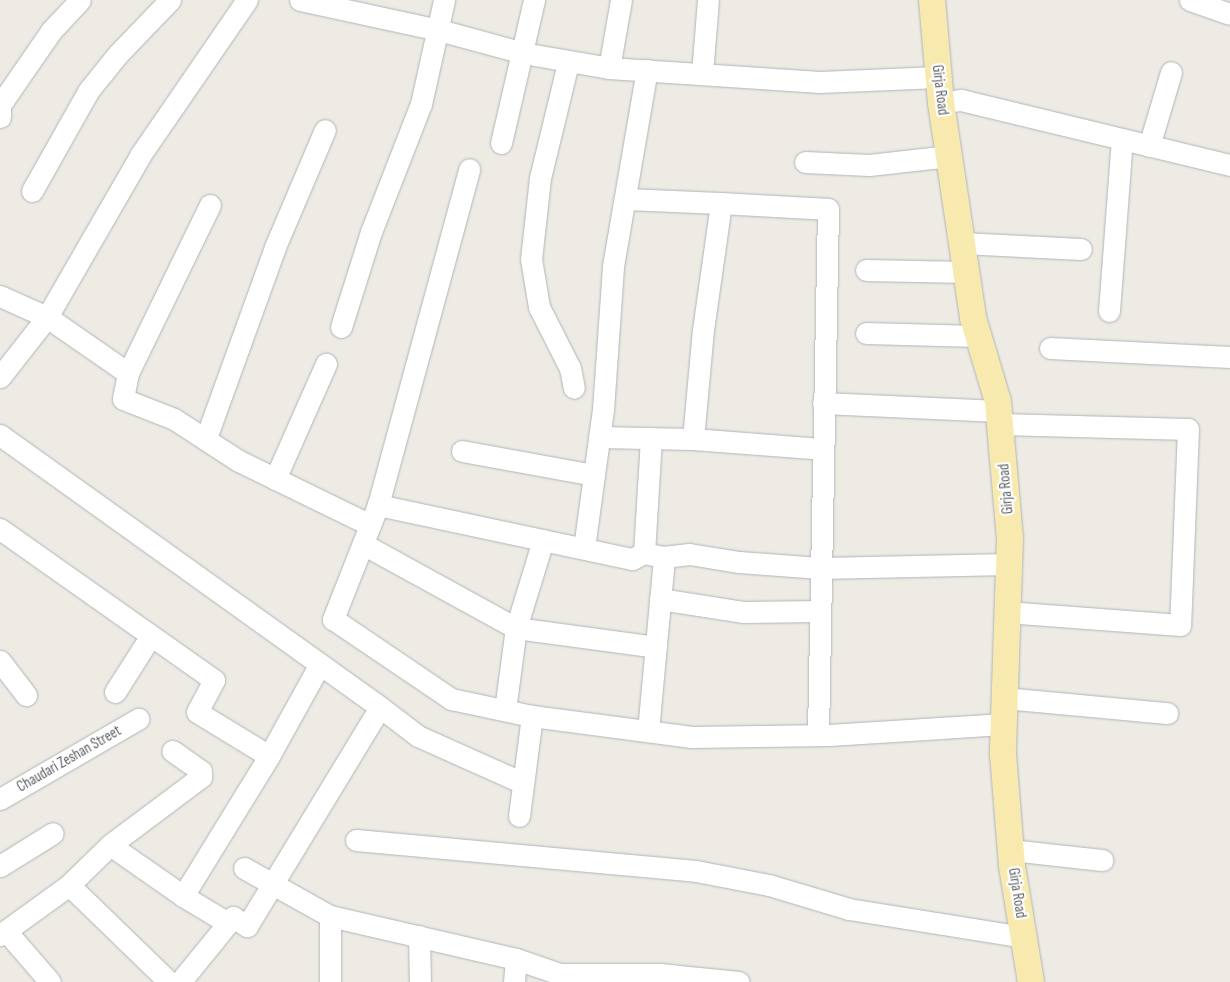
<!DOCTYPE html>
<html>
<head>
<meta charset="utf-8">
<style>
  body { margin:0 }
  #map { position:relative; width:1230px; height:982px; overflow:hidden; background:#edebe4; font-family:"Sofia Sans Condensed",sans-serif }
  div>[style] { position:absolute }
  .roads { filter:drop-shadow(0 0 1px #b1b4b8) drop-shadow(0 0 1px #b1b4b8) }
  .minor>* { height:21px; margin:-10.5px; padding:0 10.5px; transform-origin:10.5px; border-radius:10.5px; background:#fff }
  .major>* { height:26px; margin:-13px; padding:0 13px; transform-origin:13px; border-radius:13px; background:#f8eaae }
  span { translate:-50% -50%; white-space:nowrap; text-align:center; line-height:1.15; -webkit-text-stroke:4.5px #fff; paint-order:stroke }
  .street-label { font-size:15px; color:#5c5f63 }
</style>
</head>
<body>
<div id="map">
  <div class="roads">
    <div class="minor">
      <div style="left:300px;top:0;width:142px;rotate:12.2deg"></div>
      <div style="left:439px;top:30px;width:87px;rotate:15.3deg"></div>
      <div style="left:523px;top:53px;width:87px;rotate:9.9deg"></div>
      <div style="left:609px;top:68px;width:211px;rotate:3.8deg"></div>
      <div style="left:820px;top:82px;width:118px;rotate:-2.4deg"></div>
      <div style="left:1190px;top:0;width:42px;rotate:19.3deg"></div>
      <div style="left:568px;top:63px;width:118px;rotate:103.7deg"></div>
      <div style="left:540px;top:178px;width:81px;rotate:96.3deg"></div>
      <div style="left:531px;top:259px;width:49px;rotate:80.5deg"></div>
      <div style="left:539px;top:307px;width:68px;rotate:63.1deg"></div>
      <div style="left:570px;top:368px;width:20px;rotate:79deg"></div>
      <div style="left:609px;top:68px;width:69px;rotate:-80deg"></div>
      <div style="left:702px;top:74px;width:74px;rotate:-85.4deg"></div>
      <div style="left:941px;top:103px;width:20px;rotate:-9deg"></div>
      <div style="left:961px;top:100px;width:277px;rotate:13.6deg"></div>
      <div style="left:0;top:117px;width:12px;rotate:-90deg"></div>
      <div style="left:0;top:105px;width:90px;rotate:-55.4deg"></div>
      <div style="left:51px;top:31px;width:42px;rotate:-46.9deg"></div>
      <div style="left:501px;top:143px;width:147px;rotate:-77deg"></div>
      <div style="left:1149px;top:146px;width:77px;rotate:-73.4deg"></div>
      <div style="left:805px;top:162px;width:64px;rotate:2.7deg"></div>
      <div style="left:869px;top:165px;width:81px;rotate:-6.4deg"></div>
      <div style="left:32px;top:191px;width:116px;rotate:-60.6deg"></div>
      <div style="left:89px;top:90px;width:46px;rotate:-51.1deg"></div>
      <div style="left:118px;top:54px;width:75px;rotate:-46.1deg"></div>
      <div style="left:625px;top:199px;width:96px;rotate:2.4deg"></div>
      <div style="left:962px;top:243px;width:119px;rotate:2.9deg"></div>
      <div style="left:866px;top:270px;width:100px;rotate:1.1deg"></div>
      <div style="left:0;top:296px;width:51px;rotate:24.1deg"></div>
      <div style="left:47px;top:317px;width:98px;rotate:34.7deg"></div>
      <div style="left:128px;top:373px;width:26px;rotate:101deg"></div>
      <div style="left:123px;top:399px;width:55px;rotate:21.4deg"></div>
      <div style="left:174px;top:419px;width:77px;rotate:32.9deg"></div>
      <div style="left:239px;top:461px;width:146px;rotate:26deg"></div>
      <div style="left:1109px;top:311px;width:172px;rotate:-85.7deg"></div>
      <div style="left:341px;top:327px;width:100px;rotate:-72.5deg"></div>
      <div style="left:371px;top:232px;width:137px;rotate:-68.7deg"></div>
      <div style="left:421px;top:104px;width:107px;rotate:-77.5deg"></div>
      <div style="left:866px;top:333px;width:112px;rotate:1.5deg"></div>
      <div style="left:1050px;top:348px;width:180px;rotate:2.9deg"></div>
      <div style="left:128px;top:373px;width:187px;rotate:-64deg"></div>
      <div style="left:0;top:377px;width:76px;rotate:-51.9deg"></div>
      <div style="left:47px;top:317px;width:188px;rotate:-60deg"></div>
      <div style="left:141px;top:154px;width:187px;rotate:-55.5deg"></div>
      <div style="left:823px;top:403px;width:176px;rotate:2.6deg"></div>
      <div style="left:1000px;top:424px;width:188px;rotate:1.5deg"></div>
      <div style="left:1188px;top:429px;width:196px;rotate:92.3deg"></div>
      <div style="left:1180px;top:625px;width:174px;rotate:-175.7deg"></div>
      <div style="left:0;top:435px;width:467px;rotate:35.6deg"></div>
      <div style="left:599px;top:437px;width:94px;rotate:1.2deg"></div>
      <div style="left:693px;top:439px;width:129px;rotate:4.4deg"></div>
      <div style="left:206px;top:438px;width:203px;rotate:-70.1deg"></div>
      <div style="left:275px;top:247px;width:127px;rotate:-66.9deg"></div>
      <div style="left:693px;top:439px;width:109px;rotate:-84.8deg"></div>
      <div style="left:703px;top:330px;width:128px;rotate:-81.9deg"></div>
      <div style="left:721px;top:203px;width:107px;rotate:3.2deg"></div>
      <div style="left:828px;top:209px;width:526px;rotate:91.09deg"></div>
      <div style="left:462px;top:451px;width:134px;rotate:10.3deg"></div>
      <div style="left:275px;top:479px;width:126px;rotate:-66.1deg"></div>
      <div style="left:378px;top:505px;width:348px;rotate:-74.8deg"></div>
      <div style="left:0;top:529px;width:262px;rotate:35.2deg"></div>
      <div style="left:214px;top:680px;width:36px;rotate:118deg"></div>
      <div style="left:197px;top:712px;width:84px;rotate:31.4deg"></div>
      <div style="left:363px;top:544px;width:175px;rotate:28.8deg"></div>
      <div style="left:516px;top:628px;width:141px;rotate:7.7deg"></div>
      <div style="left:584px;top:548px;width:139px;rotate:-82.2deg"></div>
      <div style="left:603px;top:410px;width:144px;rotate:-86deg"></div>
      <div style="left:613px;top:266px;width:199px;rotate:-80.2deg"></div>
      <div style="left:644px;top:553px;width:115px;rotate:-86.5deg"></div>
      <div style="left:664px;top:557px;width:25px;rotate:-7deg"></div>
      <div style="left:689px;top:554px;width:51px;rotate:9.1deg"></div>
      <div style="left:739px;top:562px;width:81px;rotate:4.2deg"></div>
      <div style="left:820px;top:568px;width:189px;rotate:-1.2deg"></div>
      <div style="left:660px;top:599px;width:85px;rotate:8.8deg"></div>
      <div style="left:744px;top:612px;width:76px;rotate:-0.8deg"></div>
      <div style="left:0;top:661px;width:43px;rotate:52.6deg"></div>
      <div style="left:115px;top:692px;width:65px;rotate:-57.5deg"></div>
      <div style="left:1004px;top:698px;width:164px;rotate:5.3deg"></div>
      <div style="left:505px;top:710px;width:83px;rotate:-82.4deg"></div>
      <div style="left:516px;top:628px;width:92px;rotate:-72.9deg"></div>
      <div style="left:648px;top:731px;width:175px;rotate:-84.7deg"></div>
      <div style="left:664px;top:557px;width:20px;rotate:-169deg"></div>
      <div style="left:644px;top:553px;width:13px;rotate:153deg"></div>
      <div style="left:632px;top:559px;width:260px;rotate:-168deg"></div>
      <div style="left:378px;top:505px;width:123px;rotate:111.5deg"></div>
      <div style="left:333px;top:619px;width:143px;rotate:34.1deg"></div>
      <div style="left:451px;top:699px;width:83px;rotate:11.9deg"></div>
      <div style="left:532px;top:716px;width:161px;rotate:7.5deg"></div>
      <div style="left:692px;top:737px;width:137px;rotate:-0.8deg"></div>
      <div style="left:829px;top:735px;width:174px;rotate:-3.6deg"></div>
      <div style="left:0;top:799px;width:160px;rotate:-30.1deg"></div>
      <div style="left:519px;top:816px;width:101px;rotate:-82.6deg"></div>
      <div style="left:356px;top:840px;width:341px;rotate:5.2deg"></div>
      <div style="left:696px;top:871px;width:74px;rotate:10.9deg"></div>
      <div style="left:769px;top:885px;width:84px;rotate:16.7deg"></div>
      <div style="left:849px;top:909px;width:177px;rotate:9.1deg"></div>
      <div style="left:110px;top:845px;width:89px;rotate:34.9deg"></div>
      <div style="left:183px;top:896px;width:52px;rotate:31deg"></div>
      <div style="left:1011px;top:850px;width:92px;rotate:6.3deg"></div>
      <div style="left:0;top:866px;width:62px;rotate:-31.9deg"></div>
      <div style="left:244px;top:868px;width:98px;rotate:29.2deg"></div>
      <div style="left:330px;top:916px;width:66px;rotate:90deg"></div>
      <div style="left:69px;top:885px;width:139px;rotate:44.1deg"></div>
      <div style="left:183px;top:896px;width:164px;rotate:-58.4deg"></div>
      <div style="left:269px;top:756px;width:105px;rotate:-61deg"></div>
      <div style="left:330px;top:916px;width:191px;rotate:13deg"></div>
      <div style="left:516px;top:959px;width:46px;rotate:18.8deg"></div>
      <div style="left:560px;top:974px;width:100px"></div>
      <div style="left:660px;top:974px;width:79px;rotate:5.8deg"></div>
      <div style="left:6px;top:931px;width:67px;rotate:49.2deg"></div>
      <div style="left:0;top:935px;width:85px;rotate:-35.9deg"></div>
      <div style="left:69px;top:885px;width:57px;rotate:-44.3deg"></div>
      <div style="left:110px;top:845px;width:114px;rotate:-36.8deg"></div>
      <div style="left:201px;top:777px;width:6px;rotate:-90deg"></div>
      <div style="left:201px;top:771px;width:35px;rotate:-145deg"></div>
      <div style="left:419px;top:936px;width:46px;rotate:88.8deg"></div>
      <div style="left:180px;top:982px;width:84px;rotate:-50.8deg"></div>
      <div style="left:233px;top:917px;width:17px;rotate:33deg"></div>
      <div style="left:247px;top:926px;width:256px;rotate:-58.7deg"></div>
      <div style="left:380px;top:707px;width:48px;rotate:37.3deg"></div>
      <div style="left:418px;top:736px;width:115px;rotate:24.1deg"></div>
      <div style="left:514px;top:982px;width:23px;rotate:-85deg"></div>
    </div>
    <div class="major">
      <div style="left:932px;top:0;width:103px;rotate:85deg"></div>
      <div style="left:941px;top:103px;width:217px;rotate:81.5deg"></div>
      <div style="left:973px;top:318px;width:88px;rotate:73.4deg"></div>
      <div style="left:998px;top:402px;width:137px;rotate:85deg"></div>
      <div style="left:1010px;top:538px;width:216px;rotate:91.9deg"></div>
      <div style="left:1003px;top:754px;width:112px;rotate:85.4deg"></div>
      <div style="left:1012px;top:866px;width:118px;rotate:80.7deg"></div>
    </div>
  </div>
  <div class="street-label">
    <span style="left:940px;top:90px;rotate:83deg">Girja Road</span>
    <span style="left:1006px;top:489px;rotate:-95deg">Girja Road</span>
    <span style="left:69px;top:759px;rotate:-30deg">Chaudari Zeshan Street</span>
    <span style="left:1017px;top:893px;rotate:81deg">Girja Road</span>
  </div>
</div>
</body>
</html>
